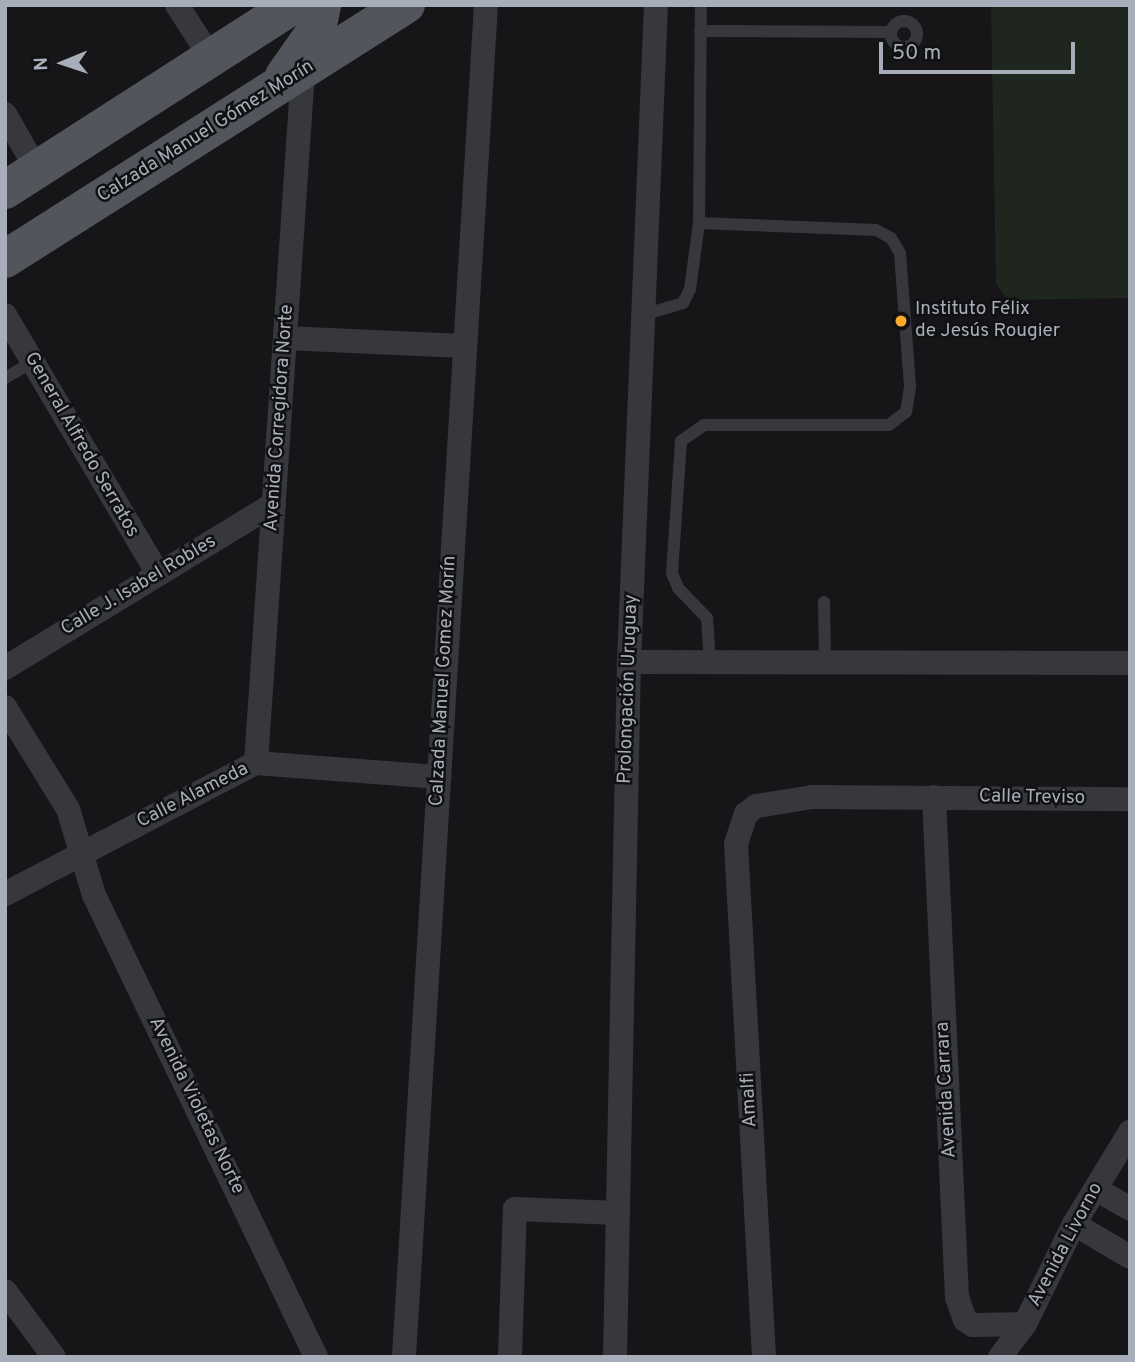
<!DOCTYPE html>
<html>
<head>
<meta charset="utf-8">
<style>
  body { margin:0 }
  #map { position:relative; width:1135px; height:1362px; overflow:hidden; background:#161618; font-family:Overpass,sans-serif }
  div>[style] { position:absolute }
  .green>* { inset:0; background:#1e261e }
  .service>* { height:12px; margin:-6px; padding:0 6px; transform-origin:6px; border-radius:6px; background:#37383d }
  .service>.ring { margin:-6px; padding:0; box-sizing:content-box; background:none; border:12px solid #37383d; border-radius:50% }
  .minor>* { height:24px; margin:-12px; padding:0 12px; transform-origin:12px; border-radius:12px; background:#37383d }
  .primary>* { height:38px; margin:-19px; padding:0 19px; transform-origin:19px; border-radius:19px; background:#52555c }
  .dots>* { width:19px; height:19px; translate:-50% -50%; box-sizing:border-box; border:4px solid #111113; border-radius:50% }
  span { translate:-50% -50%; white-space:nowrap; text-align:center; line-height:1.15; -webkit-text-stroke:5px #111113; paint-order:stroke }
  .street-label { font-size:19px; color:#a7aeb9 }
  .poi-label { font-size:19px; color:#a7aeb9 }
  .left { translate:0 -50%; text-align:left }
  .frame { position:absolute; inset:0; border:7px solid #a7aeb9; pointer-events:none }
  .north { position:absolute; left:28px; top:28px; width:70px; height:70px; -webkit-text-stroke:5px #111113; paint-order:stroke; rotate:268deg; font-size:19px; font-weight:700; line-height:28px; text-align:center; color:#a7aeb9 }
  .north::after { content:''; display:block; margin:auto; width:24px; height:32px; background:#a7aeb9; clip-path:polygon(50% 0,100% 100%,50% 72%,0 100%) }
  .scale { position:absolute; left:879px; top:42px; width:196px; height:32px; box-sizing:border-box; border:4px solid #a7aeb9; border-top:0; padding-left:9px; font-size:21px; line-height:24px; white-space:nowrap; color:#a7aeb9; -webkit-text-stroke:5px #111113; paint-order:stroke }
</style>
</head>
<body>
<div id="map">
  <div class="green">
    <div style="clip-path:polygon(991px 5px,1130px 5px,1130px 298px,1008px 300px,996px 284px)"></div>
  </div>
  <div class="service">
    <div class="ring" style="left:891px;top:21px;width:14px;height:14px"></div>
    <div style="left:700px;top:31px;width:191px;rotate:0.3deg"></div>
    <div style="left:699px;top:223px;width:177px;rotate:2.3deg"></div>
    <div style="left:876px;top:230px;width:17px;rotate:28deg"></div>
    <div style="left:891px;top:238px;width:17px;rotate:59deg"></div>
    <div style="left:900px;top:253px;width:134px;rotate:85.7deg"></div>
    <div style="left:910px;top:387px;width:25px;rotate:99deg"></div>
    <div style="left:906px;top:412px;width:21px;rotate:143deg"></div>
    <div style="left:889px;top:425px;width:185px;rotate:180deg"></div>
    <div style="left:704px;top:425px;width:28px;rotate:145deg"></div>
    <div style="left:681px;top:441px;width:132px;rotate:93.9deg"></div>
    <div style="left:672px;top:573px;width:16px;rotate:68deg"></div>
    <div style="left:678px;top:588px;width:42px;rotate:46deg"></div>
    <div style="left:707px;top:618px;width:44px;rotate:86.1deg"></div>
    <div style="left:643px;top:315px;width:42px;rotate:-16.7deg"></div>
    <div style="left:683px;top:303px;width:16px;rotate:-63deg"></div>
    <div style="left:690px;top:289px;width:67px;rotate:-82.2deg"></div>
    <div style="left:699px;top:223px;width:218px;rotate:-89.5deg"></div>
    <div style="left:5px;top:378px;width:32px;rotate:-30deg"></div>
    <div style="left:824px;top:602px;width:60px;rotate:89deg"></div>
  </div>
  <div class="minor">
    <div style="left:177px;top:5px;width:63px;rotate:57.3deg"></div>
    <div style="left:5px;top:114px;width:64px;rotate:60.3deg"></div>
    <div style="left:5px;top:315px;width:301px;rotate:59.4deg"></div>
    <div style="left:285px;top:338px;width:178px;rotate:2.6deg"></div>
    <div style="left:629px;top:662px;width:501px;rotate:0.11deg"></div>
    <div style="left:5px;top:668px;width:315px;rotate:-31.4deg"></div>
    <div style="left:5px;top:707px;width:120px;rotate:58.3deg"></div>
    <div style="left:68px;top:809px;width:90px;rotate:73.2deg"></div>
    <div style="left:94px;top:895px;width:513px;rotate:64.33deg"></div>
    <div style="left:256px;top:763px;width:693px;rotate:-86.11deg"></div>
    <div style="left:934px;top:797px;width:501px;rotate:87.37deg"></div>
    <div style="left:957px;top:1297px;width:24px;rotate:71deg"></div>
    <div style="left:965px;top:1320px;width:9px;rotate:32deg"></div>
    <div style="left:973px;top:1325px;width:52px;rotate:-1.1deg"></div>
    <div style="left:5px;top:894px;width:283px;rotate:-27.6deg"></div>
    <div style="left:256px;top:763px;width:184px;rotate:4.4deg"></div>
    <div style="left:1096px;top:1189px;width:39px;rotate:30deg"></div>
    <div style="left:1074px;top:1224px;width:65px;rotate:30.5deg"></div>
    <div style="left:5px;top:1291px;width:82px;rotate:53.4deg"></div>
    <div style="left:404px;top:1357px;width:1354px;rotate:-86.53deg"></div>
    <div style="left:510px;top:1357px;width:148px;rotate:-88.1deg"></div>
    <div style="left:515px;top:1209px;width:103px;rotate:2.2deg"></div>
    <div style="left:615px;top:1357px;width:695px;rotate:-88.85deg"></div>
    <div style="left:629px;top:662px;width:658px;rotate:-87.65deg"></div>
    <div style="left:764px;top:1357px;width:514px;rotate:-93.12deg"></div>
    <div style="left:736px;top:844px;width:32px;rotate:-72deg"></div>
    <div style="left:746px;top:814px;width:13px;rotate:-39deg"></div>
    <div style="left:756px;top:806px;width:57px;rotate:-9.1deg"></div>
    <div style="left:812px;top:797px;width:318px;rotate:0.4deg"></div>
    <div style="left:1000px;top:1357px;width:41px;rotate:-52.9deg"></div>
    <div style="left:1025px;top:1324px;width:111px;rotate:-63.9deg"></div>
    <div style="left:1074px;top:1224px;width:108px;rotate:-58.7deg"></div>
  </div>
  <div class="primary">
    <div style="left:284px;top:76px;width:57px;rotate:-54.9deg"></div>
    <div style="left:317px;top:29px;width:25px;rotate:-78deg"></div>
    <div style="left:5px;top:190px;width:342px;rotate:-32.7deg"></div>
    <div style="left:5px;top:259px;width:475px;rotate:-32.4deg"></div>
  </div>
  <div class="dots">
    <div style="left:901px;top:321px;background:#fda929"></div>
  </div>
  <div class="street-label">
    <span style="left:206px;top:132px;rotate:-32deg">Calzada Manuel Gómez Morín</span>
    <span style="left:280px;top:418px;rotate:-86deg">Avenida Corregidora Norte</span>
    <span style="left:81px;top:445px;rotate:60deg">General Alfredo Serratos</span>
    <span style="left:139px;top:586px;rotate:-31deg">Calle J. Isabel Robles</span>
    <span style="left:444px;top:681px;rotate:-87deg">Calzada Manuel Gomez Morín</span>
    <span style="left:629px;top:689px;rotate:-88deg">Prolongación Uruguay</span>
    <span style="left:193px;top:796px;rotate:-27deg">Calle Alameda</span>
    <span style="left:1032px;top:798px;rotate:1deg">Calle Treviso</span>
    <span style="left:947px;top:1090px;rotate:-93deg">Avenida Carrara</span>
    <span style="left:750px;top:1100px;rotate:-93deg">Amalfi</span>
    <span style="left:196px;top:1106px;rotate:64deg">Avenida Violetas Norte</span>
    <span style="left:1066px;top:1245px;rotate:-62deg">Avenida Livorno</span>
  </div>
  <div class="poi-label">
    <span class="left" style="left:915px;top:321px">Instituto Félix<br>de Jesús Rougier</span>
  </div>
  <div class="frame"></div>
  <div class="north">N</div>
  <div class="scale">50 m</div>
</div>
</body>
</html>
